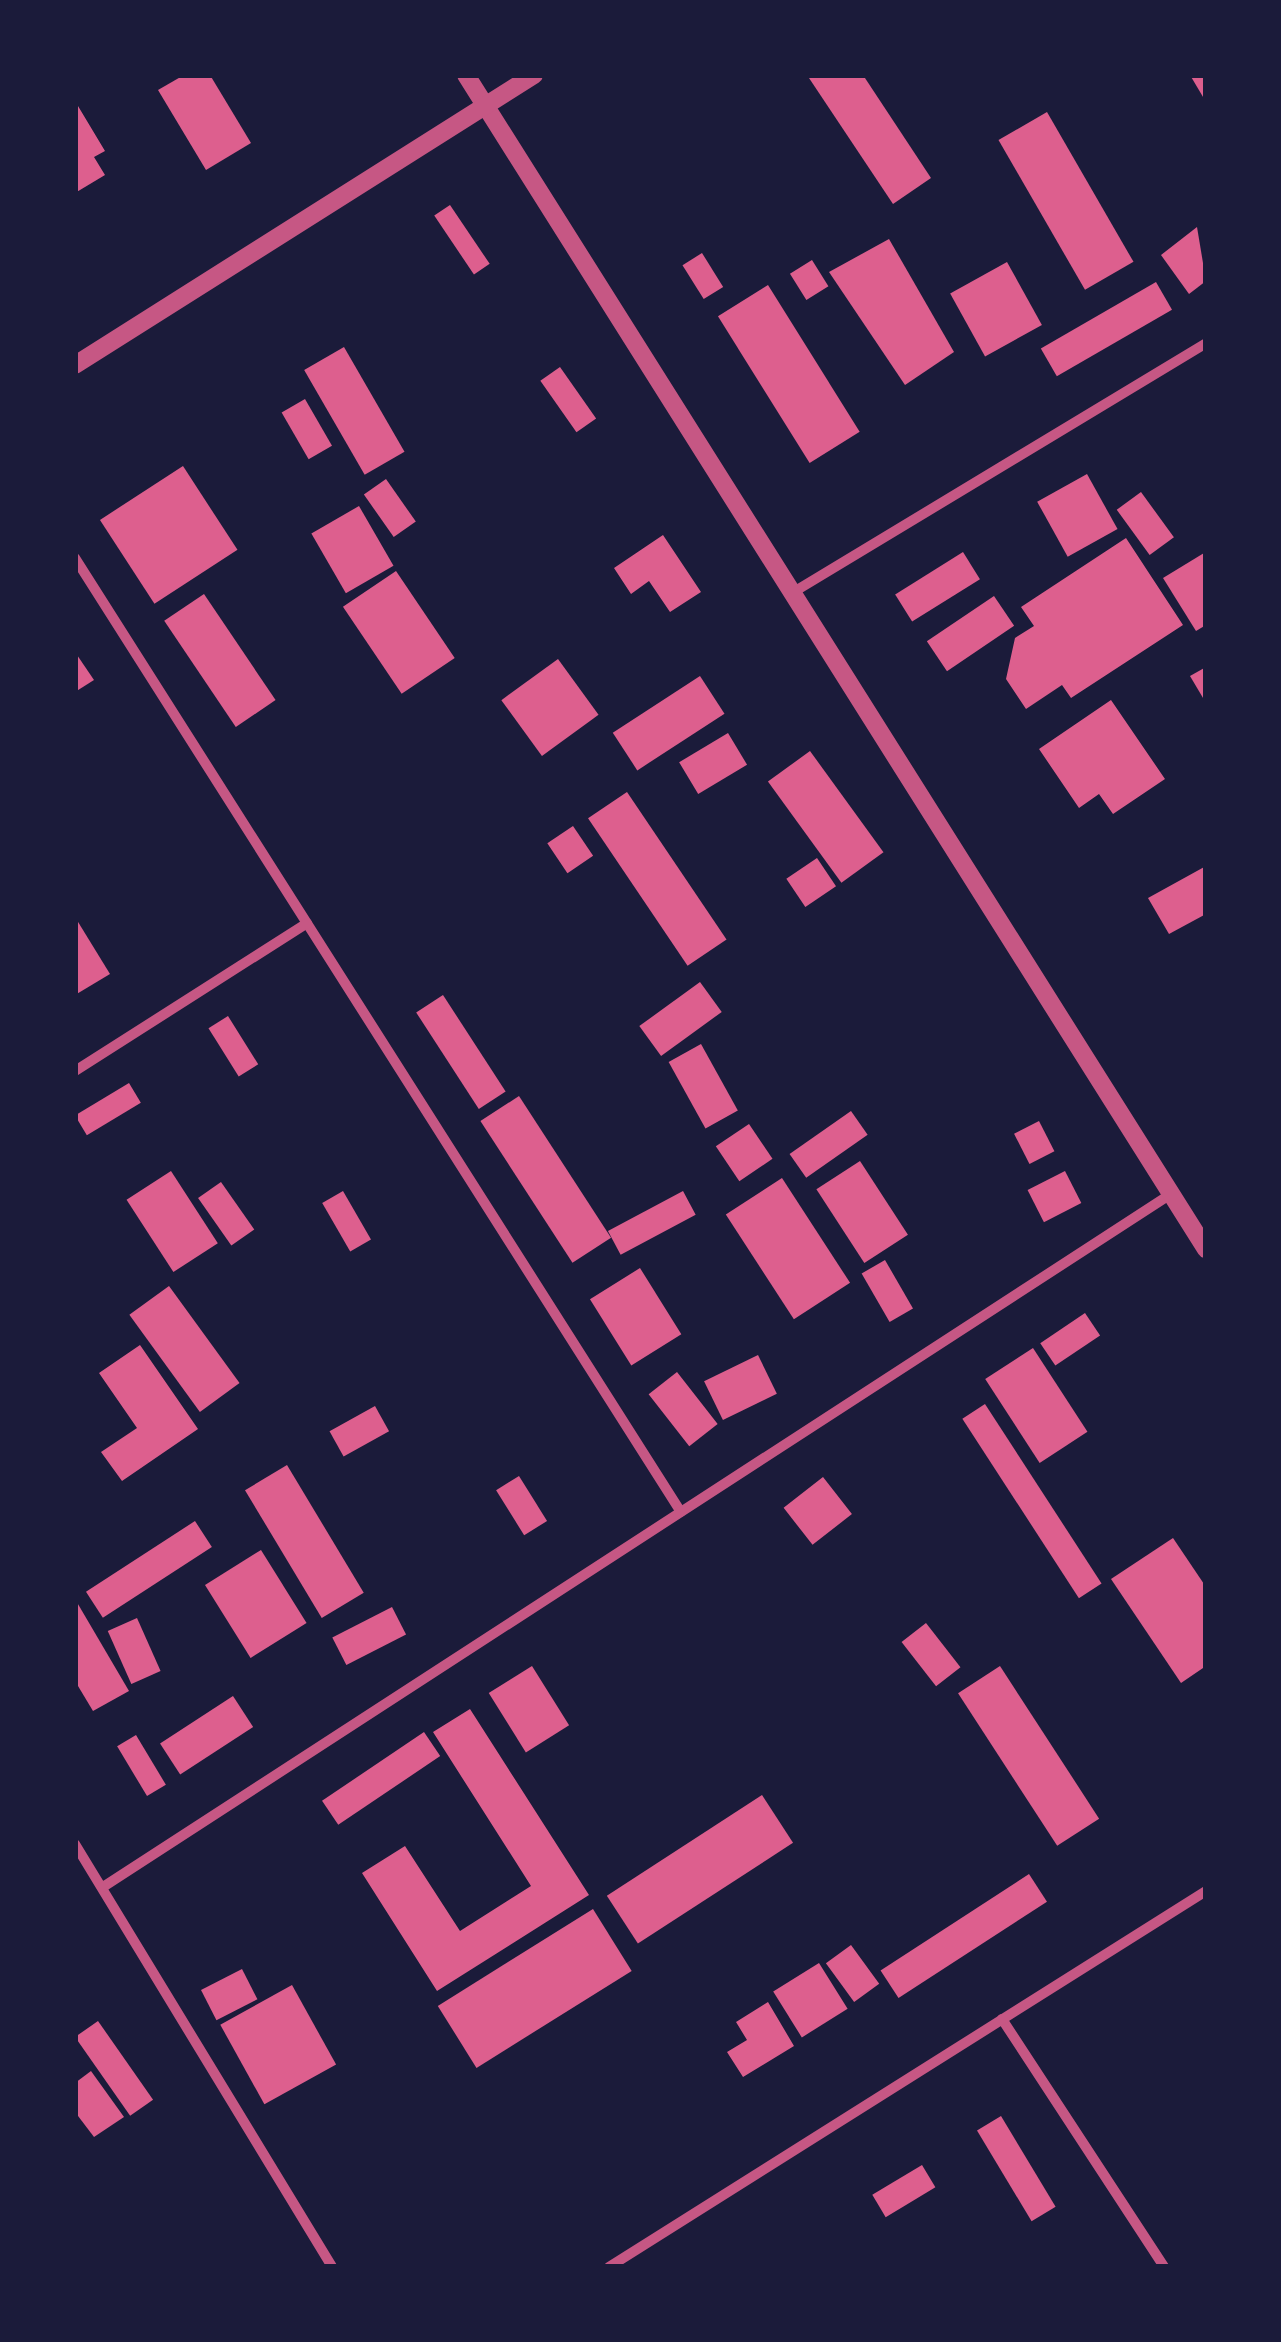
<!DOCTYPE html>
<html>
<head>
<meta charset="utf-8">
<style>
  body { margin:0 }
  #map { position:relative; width:1281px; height:2342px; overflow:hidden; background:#1b1b3a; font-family:"Space Grotesk",sans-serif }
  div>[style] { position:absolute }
  .building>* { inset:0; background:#dd5f8e; transform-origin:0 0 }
  .minor>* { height:10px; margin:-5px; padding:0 5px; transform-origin:5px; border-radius:5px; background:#c65784 }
  .tertiary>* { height:18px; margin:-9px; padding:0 9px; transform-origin:9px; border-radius:9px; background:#c65784 }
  span { translate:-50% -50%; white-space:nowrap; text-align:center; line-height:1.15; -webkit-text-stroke:10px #1b1b3a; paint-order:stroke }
  .frame { position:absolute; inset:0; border:78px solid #1b1b3a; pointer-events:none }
</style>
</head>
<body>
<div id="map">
  <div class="building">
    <div style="clip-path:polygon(184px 75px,210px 75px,251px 143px,206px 170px,158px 90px)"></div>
    <div style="clip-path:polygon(807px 75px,863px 75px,931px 178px,893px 204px)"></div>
    <div style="clip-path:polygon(1190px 75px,1206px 75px,1206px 102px)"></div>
    <div style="clip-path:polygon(75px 101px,105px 151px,94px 157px,105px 175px,75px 193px)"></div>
    <div style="left:1047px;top:112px;width:173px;height:56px;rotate:60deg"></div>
    <div style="left:450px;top:205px;width:71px;height:19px;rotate:56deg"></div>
    <div style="clip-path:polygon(1197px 227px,1206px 281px,1189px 294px,1161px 255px)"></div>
    <div style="clip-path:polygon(889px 239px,954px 352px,905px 385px,829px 272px)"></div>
    <div style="left:702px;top:253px;width:40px;height:23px;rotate:58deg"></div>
    <div style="left:812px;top:260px;width:31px;height:26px;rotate:58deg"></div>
    <div style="left:1007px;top:262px;width:72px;height:65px;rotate:61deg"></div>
    <div style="left:1156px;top:282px;width:32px;height:133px;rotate:60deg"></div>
    <div style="left:768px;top:285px;width:173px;height:59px;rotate:58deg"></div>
    <div style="left:344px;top:347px;width:121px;height:46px;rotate:60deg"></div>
    <div style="left:560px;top:367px;width:63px;height:24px;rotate:55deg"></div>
    <div style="left:305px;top:399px;width:54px;height:27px;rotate:60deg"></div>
    <div style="left:183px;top:466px;width:100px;height:99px;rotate:57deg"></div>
    <div style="left:1087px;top:474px;width:63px;height:57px;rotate:61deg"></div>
    <div style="left:386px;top:479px;width:52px;height:27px;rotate:55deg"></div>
    <div style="left:1141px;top:492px;width:56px;height:30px;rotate:54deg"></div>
    <div style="left:359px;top:506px;width:69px;height:55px;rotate:60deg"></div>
    <div style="clip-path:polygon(663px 535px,701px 592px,670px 612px,649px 581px,631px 594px,614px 568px)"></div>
    <div style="clip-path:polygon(1126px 538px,1183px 625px,1071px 698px,1062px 685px,1026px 709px,1006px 679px,1015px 638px,1034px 626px,1021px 607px)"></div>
    <div style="left:963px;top:552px;width:32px;height:80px;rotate:58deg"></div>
    <div style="clip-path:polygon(1204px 553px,1206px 625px,1196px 631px,1163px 578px)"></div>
    <div style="left:396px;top:571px;width:105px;height:64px;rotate:56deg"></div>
    <div style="left:204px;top:594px;width:128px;height:48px;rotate:56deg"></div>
    <div style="left:994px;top:596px;width:36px;height:81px;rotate:56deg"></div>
    <div style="clip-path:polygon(75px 652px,94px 680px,75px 692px)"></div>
    <div style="left:558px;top:659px;width:69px;height:70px;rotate:54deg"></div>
    <div style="clip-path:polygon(1206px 667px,1206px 703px,1190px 676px)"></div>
    <div style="left:700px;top:676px;width:45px;height:104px;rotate:57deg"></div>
    <div style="clip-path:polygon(1111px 700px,1165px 779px,1113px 814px,1099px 794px,1079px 808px,1039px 749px)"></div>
    <div style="left:728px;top:733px;width:37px;height:57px;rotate:59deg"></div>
    <div style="left:810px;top:751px;width:125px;height:52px;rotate:54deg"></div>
    <div style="left:627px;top:792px;width:178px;height:47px;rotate:56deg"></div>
    <div style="left:573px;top:826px;width:36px;height:31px;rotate:56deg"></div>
    <div style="left:817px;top:858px;width:34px;height:37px;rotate:56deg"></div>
    <div style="clip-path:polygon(1206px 866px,1206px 914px,1169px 934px,1148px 898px)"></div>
    <div style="clip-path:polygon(75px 917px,110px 974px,75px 995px)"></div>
    <div style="left:700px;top:982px;width:37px;height:75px;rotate:54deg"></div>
    <div style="left:443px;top:995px;width:115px;height:32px;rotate:57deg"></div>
    <div style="left:228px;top:1016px;width:57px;height:23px;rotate:58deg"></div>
    <div style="left:701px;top:1044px;width:76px;height:37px;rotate:61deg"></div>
    <div style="left:129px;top:1083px;width:23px;height:63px;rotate:59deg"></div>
    <div style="left:519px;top:1096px;width:169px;height:46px;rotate:57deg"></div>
    <div style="left:851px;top:1111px;width:29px;height:75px;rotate:55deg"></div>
    <div style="left:1039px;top:1121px;width:34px;height:28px;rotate:63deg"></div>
    <div style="left:749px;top:1124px;width:42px;height:40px;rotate:56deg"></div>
    <div style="left:860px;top:1161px;width:88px;height:52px;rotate:57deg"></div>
    <div style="left:171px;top:1171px;width:86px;height:53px;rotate:57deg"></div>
    <div style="left:1065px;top:1171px;width:36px;height:42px;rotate:63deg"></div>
    <div style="left:782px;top:1178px;width:125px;height:67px;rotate:57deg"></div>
    <div style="left:221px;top:1182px;width:58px;height:28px;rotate:55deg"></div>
    <div style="left:343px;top:1191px;width:56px;height:24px;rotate:60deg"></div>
    <div style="left:683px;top:1191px;width:27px;height:85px;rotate:62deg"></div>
    <div style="left:885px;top:1260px;width:56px;height:27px;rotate:60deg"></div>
    <div style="left:640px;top:1268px;width:78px;height:59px;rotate:58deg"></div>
    <div style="left:169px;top:1286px;width:120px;height:49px;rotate:54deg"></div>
    <div style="left:1085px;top:1313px;width:27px;height:54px;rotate:56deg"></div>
    <div style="clip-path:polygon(140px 1345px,198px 1429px,122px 1481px,101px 1452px,137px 1428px,99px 1373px)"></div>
    <div style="left:1033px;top:1348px;width:100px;height:57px;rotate:57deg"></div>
    <div style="left:758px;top:1355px;width:43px;height:60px;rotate:64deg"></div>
    <div style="left:677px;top:1372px;width:66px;height:36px;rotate:52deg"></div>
    <div style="left:985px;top:1404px;width:214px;height:27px;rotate:57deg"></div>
    <div style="left:375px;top:1406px;width:29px;height:52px;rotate:61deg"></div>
    <div style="left:287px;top:1465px;width:149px;height:49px;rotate:59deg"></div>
    <div style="left:519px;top:1476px;width:53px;height:27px;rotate:58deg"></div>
    <div style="left:823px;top:1477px;width:47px;height:50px;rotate:52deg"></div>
    <div style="left:195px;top:1521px;width:31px;height:130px;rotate:57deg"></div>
    <div style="clip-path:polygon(1173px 1538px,1206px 1587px,1206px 1666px,1181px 1683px,1111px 1579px)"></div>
    <div style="left:261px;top:1550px;width:86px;height:66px;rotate:58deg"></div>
    <div style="clip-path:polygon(75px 1599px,129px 1691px,93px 1711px,75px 1681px)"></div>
    <div style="left:392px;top:1607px;width:31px;height:67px;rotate:63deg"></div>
    <div style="left:137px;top:1618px;width:58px;height:32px;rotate:66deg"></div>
    <div style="left:926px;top:1623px;width:56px;height:31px;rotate:52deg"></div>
    <div style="left:532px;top:1666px;width:70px;height:51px;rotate:58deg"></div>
    <div style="left:1000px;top:1666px;width:182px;height:50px;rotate:57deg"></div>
    <div style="left:233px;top:1696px;width:37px;height:87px;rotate:57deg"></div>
    <div style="clip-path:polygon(470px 1709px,589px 1895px,437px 1991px,362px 1873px,405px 1846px,460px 1931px,531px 1886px,433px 1732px)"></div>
    <div style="left:424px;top:1732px;width:29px;height:123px;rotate:56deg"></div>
    <div style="left:136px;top:1735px;width:58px;height:22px;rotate:59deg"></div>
    <div style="left:762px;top:1795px;width:57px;height:185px;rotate:57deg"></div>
    <div style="left:1029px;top:1874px;width:33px;height:177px;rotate:57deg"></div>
    <div style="left:593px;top:1909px;width:73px;height:183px;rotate:58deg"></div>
    <div style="left:851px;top:1945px;width:48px;height:31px;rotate:54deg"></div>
    <div style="left:819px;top:1963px;width:54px;height:54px;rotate:58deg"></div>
    <div style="left:242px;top:1969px;width:34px;height:46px;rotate:63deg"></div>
    <div style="left:292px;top:1985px;width:91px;height:82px;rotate:61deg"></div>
    <div style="clip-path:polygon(768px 2002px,794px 2046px,743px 2077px,727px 2052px,747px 2040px,736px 2022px)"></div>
    <div style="left:98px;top:2021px;width:96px;height:28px;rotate:55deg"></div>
    <div style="clip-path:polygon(91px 2071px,124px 2117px,94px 2137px,75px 2112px,75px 2083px)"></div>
    <div style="left:1001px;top:2116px;width:106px;height:28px;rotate:59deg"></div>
    <div style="left:922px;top:2165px;width:26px;height:58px;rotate:59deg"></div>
  </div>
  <div class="minor">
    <div style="left:75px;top:558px;width:1130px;rotate:57.58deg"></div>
    <div style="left:792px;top:593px;width:484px;rotate:-31.1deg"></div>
    <div style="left:75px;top:1071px;width:275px;rotate:-32.5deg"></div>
    <div style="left:75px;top:1844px;width:495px;rotate:58.7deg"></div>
    <div style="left:103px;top:1887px;width:1273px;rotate:-32.98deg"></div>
    <div style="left:1002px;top:2019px;width:296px;rotate:56.8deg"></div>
    <div style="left:609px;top:2267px;width:706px;rotate:-32.2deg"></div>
  </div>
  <div class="tertiary">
    <div style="left:466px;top:75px;width:1388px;rotate:57.78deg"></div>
    <div style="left:75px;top:365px;width:543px;rotate:-32.29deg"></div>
  </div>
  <div class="frame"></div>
</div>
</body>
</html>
